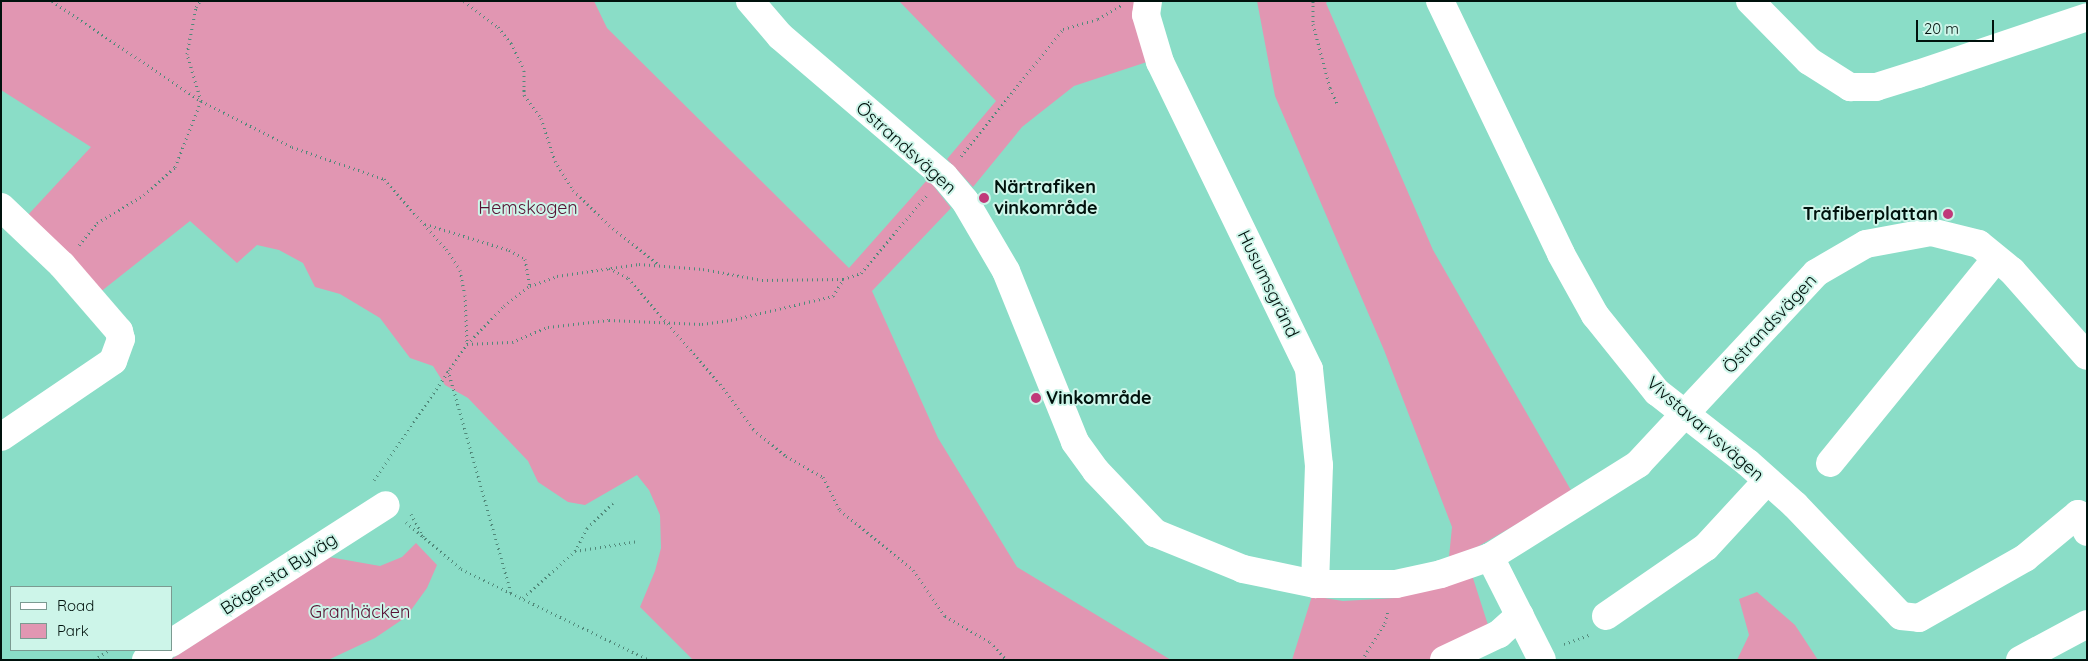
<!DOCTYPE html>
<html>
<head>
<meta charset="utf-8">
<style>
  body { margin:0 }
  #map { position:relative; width:2088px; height:661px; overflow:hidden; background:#8addc7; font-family:Quicksand,sans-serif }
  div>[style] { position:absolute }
  .green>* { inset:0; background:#e196b2 }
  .path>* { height:3px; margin-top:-1.5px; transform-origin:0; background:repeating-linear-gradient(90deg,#51897a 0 1px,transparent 0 5px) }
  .minor>* { height:28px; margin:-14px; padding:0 14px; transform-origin:14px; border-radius:14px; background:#fff }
  .dots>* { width:14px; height:14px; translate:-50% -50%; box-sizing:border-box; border:2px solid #cdf5e9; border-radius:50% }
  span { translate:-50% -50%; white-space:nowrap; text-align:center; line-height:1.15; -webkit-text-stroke:4px #cdf5e9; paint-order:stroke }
  .street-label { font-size:18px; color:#00120d }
  .poi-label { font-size:18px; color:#00120d; font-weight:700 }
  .left { translate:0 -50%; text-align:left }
  .right { translate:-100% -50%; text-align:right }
  .park-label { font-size:18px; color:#571133 }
  .frame { position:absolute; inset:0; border:2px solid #00120d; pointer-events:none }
  .legend { position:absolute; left:10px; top:586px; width:162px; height:65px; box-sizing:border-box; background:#cdf5e9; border:1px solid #7b9a91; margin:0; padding:6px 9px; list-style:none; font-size:15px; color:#00120d }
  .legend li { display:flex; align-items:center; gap:10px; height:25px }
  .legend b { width:25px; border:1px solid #7b9a91 }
  .scale { position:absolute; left:1916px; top:20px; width:78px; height:22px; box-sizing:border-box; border:2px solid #00120d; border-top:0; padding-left:6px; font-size:15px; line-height:18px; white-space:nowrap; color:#00120d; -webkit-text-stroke:4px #cdf5e9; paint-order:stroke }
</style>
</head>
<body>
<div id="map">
  <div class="green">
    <div style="clip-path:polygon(1px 1px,594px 1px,607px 28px,849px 268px,928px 179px,951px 208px,872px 291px,938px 438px,1017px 567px,1171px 660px,693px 660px,640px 607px,655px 571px,661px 548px,660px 515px,649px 490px,637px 475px,585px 505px,568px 502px,538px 482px,528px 461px,468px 398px,445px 385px,433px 366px,410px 358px,380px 318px,340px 294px,315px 287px,303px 263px,279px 250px,257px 245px,237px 263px,190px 221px,99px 293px,26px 217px,91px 147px,1px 90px)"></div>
    <div style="clip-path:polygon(899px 1px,1148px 1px,1153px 60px,1074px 86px,1022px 127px,973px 187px,947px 159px,996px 101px)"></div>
    <div style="clip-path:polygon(1257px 1px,1328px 1px,1326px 3px,1433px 250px,1572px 492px,1477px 547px,1449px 557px,1452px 527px,1384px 350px,1275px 96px)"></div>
    <div style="clip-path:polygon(416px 543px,437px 565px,427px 588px,406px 617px,375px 638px,328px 660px,170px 660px,329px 557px,380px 566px,402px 557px)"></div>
    <div style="clip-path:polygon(1472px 575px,1488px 625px,1435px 660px,1292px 660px,1312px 596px,1343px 601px,1396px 598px)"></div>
    <div style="clip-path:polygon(1757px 592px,1795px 625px,1818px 660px,1737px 660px,1749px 635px,1739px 599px)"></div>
  </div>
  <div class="path">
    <div style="left:52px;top:1px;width:179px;rotate:33.9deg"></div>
    <div style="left:201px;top:101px;width:102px;rotate:26.8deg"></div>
    <div style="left:292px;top:147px;width:97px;rotate:19.2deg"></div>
    <div style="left:384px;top:179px;width:94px;rotate:48.5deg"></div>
    <div style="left:446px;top:249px;width:25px;rotate:56deg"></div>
    <div style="left:460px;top:270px;width:25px;rotate:79deg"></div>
    <div style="left:465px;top:295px;width:48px;rotate:87.6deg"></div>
    <div style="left:464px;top:1px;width:43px;rotate:37.4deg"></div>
    <div style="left:498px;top:27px;width:21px;rotate:51deg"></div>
    <div style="left:511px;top:43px;width:30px;rotate:64deg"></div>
    <div style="left:524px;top:70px;width:25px;rotate:90deg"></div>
    <div style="left:524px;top:95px;width:29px;rotate:54deg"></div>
    <div style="left:541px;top:118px;width:45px;rotate:72deg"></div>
    <div style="left:555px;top:161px;width:34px;rotate:58deg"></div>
    <div style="left:573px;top:190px;width:50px;rotate:44.2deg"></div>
    <div style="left:609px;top:225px;width:63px;rotate:38.5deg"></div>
    <div style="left:1313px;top:1px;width:23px;rotate:90deg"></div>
    <div style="left:1313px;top:24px;width:66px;rotate:75.1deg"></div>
    <div style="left:1330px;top:88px;width:17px;rotate:65deg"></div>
    <div style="left:961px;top:156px;width:163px;rotate:-51.2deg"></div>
    <div style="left:1063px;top:29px;width:36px;rotate:-16deg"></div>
    <div style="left:1098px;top:19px;width:27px;rotate:-31deg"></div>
    <div style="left:425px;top:224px;width:88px;rotate:17.2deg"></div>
    <div style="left:509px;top:250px;width:18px;rotate:29deg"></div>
    <div style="left:525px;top:259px;width:27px;rotate:80deg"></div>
    <div style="left:79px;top:245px;width:28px;rotate:-51deg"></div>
    <div style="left:97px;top:223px;width:55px;rotate:-30.8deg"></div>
    <div style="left:144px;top:195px;width:42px;rotate:-42.1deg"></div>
    <div style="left:175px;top:167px;width:71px;rotate:-68.5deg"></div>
    <div style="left:201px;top:101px;width:49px;rotate:-106.6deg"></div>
    <div style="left:187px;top:54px;width:48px;rotate:-79.2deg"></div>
    <div style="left:196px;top:7px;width:7px;rotate:-56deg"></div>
    <div style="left:609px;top:268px;width:21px;rotate:28deg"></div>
    <div style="left:628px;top:278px;width:140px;rotate:49deg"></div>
    <div style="left:720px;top:384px;width:56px;rotate:53.7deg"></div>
    <div style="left:753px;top:429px;width:43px;rotate:39.3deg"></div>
    <div style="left:786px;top:456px;width:43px;rotate:29.6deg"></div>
    <div style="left:823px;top:477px;width:37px;rotate:63deg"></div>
    <div style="left:840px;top:510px;width:94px;rotate:39.4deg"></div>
    <div style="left:913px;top:570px;width:56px;rotate:55.2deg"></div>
    <div style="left:945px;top:616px;width:52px;rotate:30deg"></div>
    <div style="left:990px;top:642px;width:25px;rotate:47deg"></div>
    <div style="left:467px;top:344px;width:45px;rotate:-2.5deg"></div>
    <div style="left:512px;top:342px;width:39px;rotate:-23deg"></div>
    <div style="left:548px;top:327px;width:61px;rotate:-6.5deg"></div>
    <div style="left:609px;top:320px;width:93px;rotate:2.5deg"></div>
    <div style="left:702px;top:324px;width:29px;rotate:-8deg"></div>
    <div style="left:731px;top:320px;width:105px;rotate:-13.2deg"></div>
    <div style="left:833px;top:296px;width:19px;rotate:-58deg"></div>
    <div style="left:448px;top:370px;width:231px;rotate:74.2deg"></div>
    <div style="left:374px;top:480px;width:165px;rotate:-55.6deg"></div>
    <div style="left:467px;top:344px;width:53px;rotate:-45.8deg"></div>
    <div style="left:504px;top:306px;width:33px;rotate:-38deg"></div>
    <div style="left:530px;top:286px;width:29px;rotate:-20deg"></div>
    <div style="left:557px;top:276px;width:83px;rotate:-8.3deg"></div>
    <div style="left:639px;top:264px;width:64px;rotate:4.5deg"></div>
    <div style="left:703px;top:269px;width:60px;rotate:10.6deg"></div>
    <div style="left:762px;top:280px;width:81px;rotate:-0.7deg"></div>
    <div style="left:843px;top:279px;width:19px;rotate:-18deg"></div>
    <div style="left:861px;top:273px;width:102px;rotate:-49.8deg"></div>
    <div style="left:411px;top:514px;width:26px;rotate:61deg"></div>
    <div style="left:406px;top:522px;width:72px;rotate:40.5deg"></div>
    <div style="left:461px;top:569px;width:209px;rotate:25.8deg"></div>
    <div style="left:575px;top:551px;width:64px;rotate:-9deg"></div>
    <div style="left:523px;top:598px;width:70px;rotate:-42.1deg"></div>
    <div style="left:575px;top:551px;width:26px;rotate:-62deg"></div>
    <div style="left:587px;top:528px;width:36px;rotate:-44deg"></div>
    <div style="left:1564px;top:644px;width:27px;rotate:-20deg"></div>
    <div style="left:94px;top:660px;width:18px;rotate:-34deg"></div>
    <div style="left:1362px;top:660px;width:44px;rotate:-58.1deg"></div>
    <div style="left:1385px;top:623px;width:13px;rotate:-77deg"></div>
  </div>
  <div class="minor">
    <div style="left:750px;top:1px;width:46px;rotate:49.4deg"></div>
    <div style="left:780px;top:36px;width:216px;rotate:40.5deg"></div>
    <div style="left:944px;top:176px;width:33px;rotate:50deg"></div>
    <div style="left:965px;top:201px;width:81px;rotate:59.6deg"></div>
    <div style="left:1006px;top:271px;width:184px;rotate:68deg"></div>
    <div style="left:1075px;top:442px;width:36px;rotate:54deg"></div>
    <div style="left:1096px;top:471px;width:86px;rotate:46.4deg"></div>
    <div style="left:1155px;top:533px;width:95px;rotate:22.2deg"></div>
    <div style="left:1243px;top:569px;width:74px;rotate:11.8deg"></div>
    <div style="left:1315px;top:584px;width:81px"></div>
    <div style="left:1396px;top:584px;width:46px;rotate:-12.5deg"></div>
    <div style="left:1441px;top:574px;width:52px;rotate:-19.1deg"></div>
    <div style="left:1490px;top:557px;width:175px;rotate:-32.1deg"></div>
    <div style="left:1638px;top:464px;width:261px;rotate:-47deg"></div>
    <div style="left:1816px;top:273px;width:58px;rotate:-30.1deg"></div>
    <div style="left:1866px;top:244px;width:66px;rotate:-10.5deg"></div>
    <div style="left:1931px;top:232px;width:49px;rotate:14deg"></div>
    <div style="left:1979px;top:244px;width:43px;rotate:39.3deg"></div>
    <div style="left:2012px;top:271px;width:113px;rotate:48.6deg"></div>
    <div style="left:1148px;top:1px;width:14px;rotate:98deg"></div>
    <div style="left:1146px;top:15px;width:49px;rotate:73.4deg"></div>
    <div style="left:1160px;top:62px;width:341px;rotate:64.1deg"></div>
    <div style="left:1309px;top:369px;width:97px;rotate:84.1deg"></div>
    <div style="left:1319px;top:465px;width:119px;rotate:91.9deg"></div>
    <div style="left:1440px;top:1px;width:280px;rotate:64.4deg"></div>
    <div style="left:1561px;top:254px;width:70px;rotate:60.9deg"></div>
    <div style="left:1595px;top:315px;width:99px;rotate:51.2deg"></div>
    <div style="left:1657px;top:392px;width:115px;rotate:38deg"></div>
    <div style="left:1748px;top:463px;width:63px;rotate:41.8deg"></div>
    <div style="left:1795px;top:505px;width:153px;rotate:46.3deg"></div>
    <div style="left:1901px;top:616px;width:18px;rotate:6deg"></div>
    <div style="left:1919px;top:618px;width:122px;rotate:-29.5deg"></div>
    <div style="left:2025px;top:558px;width:69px;rotate:-39.7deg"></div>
    <div style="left:2078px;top:514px;width:20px;rotate:63deg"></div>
    <div style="left:1750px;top:1px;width:84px;rotate:45.5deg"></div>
    <div style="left:1809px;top:61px;width:49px;rotate:32.4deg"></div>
    <div style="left:1850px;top:87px;width:26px"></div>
    <div style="left:1876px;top:87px;width:44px;rotate:-17.2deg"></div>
    <div style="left:1918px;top:74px;width:178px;rotate:-18.6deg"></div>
    <div style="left:1px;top:207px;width:84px;rotate:43.6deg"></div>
    <div style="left:62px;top:265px;width:87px;rotate:49.2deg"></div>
    <div style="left:119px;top:331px;width:8px;rotate:76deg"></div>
    <div style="left:121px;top:339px;width:23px;rotate:110deg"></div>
    <div style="left:113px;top:361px;width:135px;rotate:145.8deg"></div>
    <div style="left:1830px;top:463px;width:263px;rotate:-50.9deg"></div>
    <div style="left:1490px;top:557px;width:115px;rotate:63.2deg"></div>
    <div style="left:1606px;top:616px;width:121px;rotate:-34.6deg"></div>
    <div style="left:1706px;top:547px;width:88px;rotate:-47.3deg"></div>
    <div style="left:171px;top:643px;width:255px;rotate:-32.7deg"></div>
    <div style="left:146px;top:660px;width:18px;rotate:-34deg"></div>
    <div style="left:1444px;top:660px;width:61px;rotate:-25.3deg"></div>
    <div style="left:1499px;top:634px;width:28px;rotate:-42deg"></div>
    <div style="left:2020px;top:660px;width:76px;rotate:-28.2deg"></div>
  </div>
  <div class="dots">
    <div style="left:984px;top:198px;background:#c03979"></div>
    <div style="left:1948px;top:214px;background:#c03979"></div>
    <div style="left:1036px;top:398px;background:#c03979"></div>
  </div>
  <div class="street-label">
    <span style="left:906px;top:148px;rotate:42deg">Östrandsvägen</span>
    <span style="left:1268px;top:284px;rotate:64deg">Husumsgränd</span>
    <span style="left:1770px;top:324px;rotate:-47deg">Östrandsvägen</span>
    <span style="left:1705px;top:429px;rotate:41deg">Vivstavarvsvägen</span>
    <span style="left:279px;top:574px;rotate:-33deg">Bägersta Byväg</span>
  </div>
  <div class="poi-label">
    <span class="left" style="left:994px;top:198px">Närtrafiken<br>vinkområde</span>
    <span class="right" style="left:1938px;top:214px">Träfiberplattan</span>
    <span class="left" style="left:1046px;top:398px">Vinkområde</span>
  </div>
  <div class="park-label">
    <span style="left:528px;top:208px">Hemskogen</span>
    <span style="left:360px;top:612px">Granhäcken</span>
  </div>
  <div class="frame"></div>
  <ul class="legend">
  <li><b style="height:6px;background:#fff"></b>Road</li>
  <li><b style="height:14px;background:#e196b2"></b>Park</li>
  </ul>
  <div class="scale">20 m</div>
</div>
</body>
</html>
